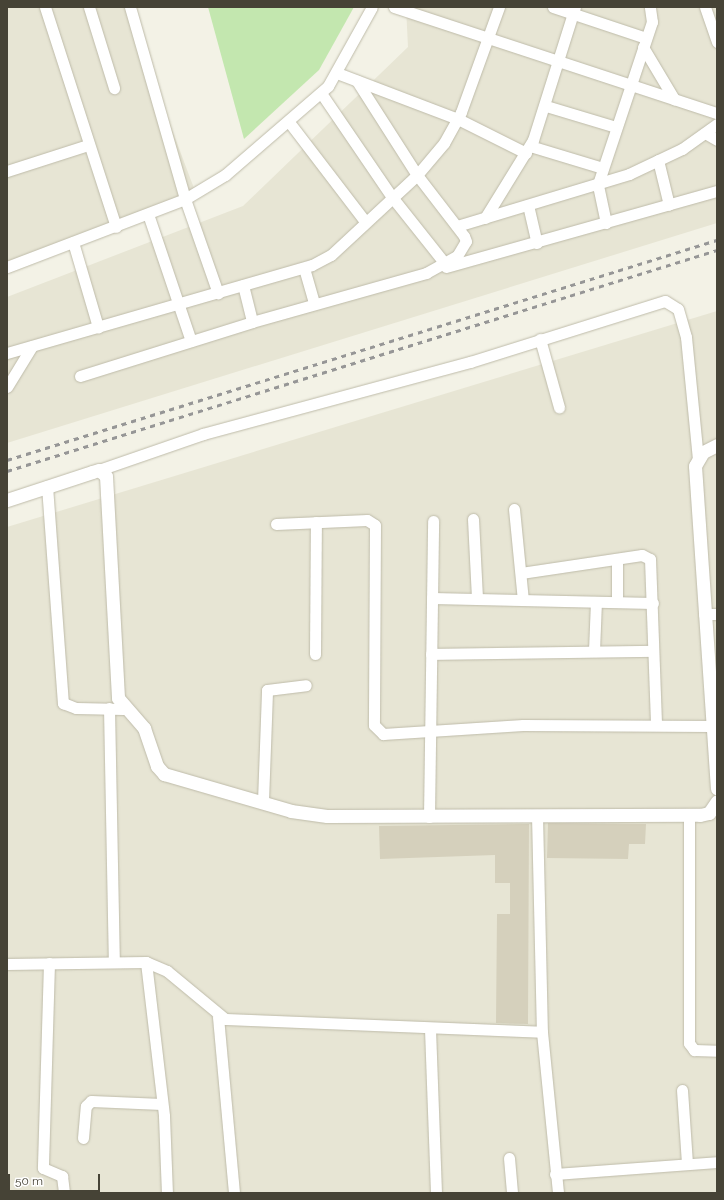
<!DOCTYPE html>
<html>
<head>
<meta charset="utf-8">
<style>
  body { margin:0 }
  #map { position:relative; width:724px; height:1200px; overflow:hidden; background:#f3f2e6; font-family:Raleway,sans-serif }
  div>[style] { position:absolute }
  .residential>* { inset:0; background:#e7e5d4 }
  .green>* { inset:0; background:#c3e7af }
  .building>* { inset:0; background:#d5d0bc }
  .roads { filter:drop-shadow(0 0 1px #bebba9) drop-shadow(0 0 1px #bebba9) }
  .minor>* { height:11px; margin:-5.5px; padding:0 5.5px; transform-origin:5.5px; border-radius:5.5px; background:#fff }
  .tertiary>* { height:13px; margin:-6.5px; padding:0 6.5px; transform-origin:6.5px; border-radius:6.5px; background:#fff }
  .rail>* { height:3px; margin-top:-1.5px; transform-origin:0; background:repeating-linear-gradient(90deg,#969696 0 5px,transparent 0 10px) }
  span { translate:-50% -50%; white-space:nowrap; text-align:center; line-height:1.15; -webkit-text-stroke:4px #fff; paint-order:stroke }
  .frame { position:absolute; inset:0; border:8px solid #464336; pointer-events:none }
  .scale { position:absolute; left:8px; top:1174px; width:92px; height:18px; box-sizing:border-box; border:2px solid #464336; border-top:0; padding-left:5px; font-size:12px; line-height:14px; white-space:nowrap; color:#464336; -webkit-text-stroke:3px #fff; paint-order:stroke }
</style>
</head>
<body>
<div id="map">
  <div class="residential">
    <div style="clip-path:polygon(7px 7px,126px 7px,195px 191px,7px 262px)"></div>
    <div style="clip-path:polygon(406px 7px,717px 7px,717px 223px,7px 443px,7px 297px,243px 206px,408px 47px)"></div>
    <div style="clip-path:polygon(717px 311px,717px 1193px,7px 1193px,7px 527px)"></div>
  </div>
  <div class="green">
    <div style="clip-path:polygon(208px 7px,354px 7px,319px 70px,244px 139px)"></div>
  </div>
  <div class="building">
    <div style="clip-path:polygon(548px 823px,646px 824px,645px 844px,629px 844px,628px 859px,547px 858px)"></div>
    <div style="clip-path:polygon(529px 824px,528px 1024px,496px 1023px,497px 914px,510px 914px,510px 883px,495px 883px,495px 855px,380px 859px,379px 826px)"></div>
  </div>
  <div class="roads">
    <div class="minor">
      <div style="left:45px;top:7px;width:231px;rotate:72.1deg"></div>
      <div style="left:89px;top:7px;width:85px;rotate:72.8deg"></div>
      <div style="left:130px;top:7px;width:200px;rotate:74deg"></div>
      <div style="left:185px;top:199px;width:100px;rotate:70.7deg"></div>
      <div style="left:394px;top:7px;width:340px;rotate:18.2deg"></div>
      <div style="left:553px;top:7px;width:98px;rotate:18.4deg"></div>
      <div style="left:705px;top:7px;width:37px;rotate:71deg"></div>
      <div style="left:643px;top:47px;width:61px;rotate:59.2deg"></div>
      <div style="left:337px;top:73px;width:129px;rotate:20.8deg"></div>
      <div style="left:458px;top:119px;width:76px;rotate:26.6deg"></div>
      <div style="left:321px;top:93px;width:126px;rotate:55.7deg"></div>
      <div style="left:392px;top:197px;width:87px;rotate:51.5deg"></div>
      <div style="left:546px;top:106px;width:73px;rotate:16.7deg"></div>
      <div style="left:289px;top:122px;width:123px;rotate:52.6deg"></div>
      <div style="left:705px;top:133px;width:14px;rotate:30deg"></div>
      <div style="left:530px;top:146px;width:76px;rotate:16.8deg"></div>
      <div style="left:658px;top:160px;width:46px;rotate:76.3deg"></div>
      <div style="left:7px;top:171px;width:85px;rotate:-17.8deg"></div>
      <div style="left:528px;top:205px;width:39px;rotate:77deg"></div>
      <div style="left:148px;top:214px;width:134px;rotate:71.3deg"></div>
      <div style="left:485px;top:218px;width:92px;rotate:-58.4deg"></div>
      <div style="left:533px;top:140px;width:139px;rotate:-72.5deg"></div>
      <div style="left:606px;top:223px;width:40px;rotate:-102deg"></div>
      <div style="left:598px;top:184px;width:171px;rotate:-71.6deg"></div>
      <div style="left:652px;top:22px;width:15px;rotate:-98deg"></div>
      <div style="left:457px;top:226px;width:180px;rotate:-16.8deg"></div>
      <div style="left:629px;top:174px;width:59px;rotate:-25.3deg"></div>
      <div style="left:682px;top:149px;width:43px;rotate:-35.5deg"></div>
      <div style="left:73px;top:242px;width:89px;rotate:73.6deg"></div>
      <div style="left:7px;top:267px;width:191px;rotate:-20.9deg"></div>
      <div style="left:185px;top:199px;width:47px;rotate:-31deg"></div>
      <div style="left:225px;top:175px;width:136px;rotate:-40.8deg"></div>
      <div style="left:328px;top:86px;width:90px;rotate:-60.9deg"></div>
      <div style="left:446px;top:267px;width:281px;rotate:-15.7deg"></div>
      <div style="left:304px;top:268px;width:37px;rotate:74deg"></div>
      <div style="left:243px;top:285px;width:38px;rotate:76deg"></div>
      <div style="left:540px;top:339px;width:71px;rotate:74.4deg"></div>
      <div style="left:7px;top:353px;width:317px;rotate:-16.1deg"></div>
      <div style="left:312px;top:265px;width:21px;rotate:-28deg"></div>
      <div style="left:331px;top:255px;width:117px;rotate:-42.9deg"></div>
      <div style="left:417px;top:175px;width:42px;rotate:-49.8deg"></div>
      <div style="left:444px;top:143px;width:35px;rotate:-61deg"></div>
      <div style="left:461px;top:112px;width:112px;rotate:-70.1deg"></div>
      <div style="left:80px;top:376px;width:180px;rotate:-17.4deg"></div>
      <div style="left:252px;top:322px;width:181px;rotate:-15.7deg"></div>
      <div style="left:426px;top:273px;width:35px;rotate:-29deg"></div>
      <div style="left:457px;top:256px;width:17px;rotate:-59deg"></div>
      <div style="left:466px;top:241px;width:5px;rotate:-112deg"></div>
      <div style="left:464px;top:236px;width:77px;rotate:-127.6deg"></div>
      <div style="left:417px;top:175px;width:112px;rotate:-122.6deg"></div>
      <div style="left:7px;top:387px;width:48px;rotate:-58.6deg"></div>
      <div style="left:99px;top:470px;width:110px;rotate:-19.1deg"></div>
      <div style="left:203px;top:434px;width:277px;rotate:-15.1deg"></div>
      <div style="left:470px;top:362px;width:204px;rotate:-17.4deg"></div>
      <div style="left:665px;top:301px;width:15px;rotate:32deg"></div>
      <div style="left:678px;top:309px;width:29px;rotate:74deg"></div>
      <div style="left:686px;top:337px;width:123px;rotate:84.4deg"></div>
      <div style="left:47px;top:486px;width:218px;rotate:85.8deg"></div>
      <div style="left:63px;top:703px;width:14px;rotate:21deg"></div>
      <div style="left:76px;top:708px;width:47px;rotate:1.2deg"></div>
      <div style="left:514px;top:509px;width:91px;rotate:84.4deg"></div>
      <div style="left:473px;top:519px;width:80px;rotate:87.1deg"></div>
      <div style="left:276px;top:524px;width:91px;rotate:-2.5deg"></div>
      <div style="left:367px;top:520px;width:9px;rotate:32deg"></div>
      <div style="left:375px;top:525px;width:200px;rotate:90.3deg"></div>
      <div style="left:374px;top:725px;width:13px;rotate:45deg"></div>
      <div style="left:383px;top:734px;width:140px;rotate:-3.7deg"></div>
      <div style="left:523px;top:725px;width:189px;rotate:0.3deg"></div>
      <div style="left:617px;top:559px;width:43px;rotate:90deg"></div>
      <div style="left:521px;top:573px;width:122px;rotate:-8.5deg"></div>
      <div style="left:642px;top:555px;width:9px;rotate:27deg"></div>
      <div style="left:650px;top:559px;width:165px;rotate:87.9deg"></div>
      <div style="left:432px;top:598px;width:221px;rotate:1.3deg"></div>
      <div style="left:704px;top:614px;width:13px"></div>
      <div style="left:594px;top:651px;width:49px;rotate:-87.7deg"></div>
      <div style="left:315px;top:654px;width:132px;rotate:-89.6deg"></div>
      <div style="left:431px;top:654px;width:221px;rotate:-0.8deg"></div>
      <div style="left:109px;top:708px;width:252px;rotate:88.9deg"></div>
      <div style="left:263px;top:801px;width:111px;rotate:-87.9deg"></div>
      <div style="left:267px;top:690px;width:39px;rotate:-7deg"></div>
      <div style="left:537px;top:815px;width:217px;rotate:88.7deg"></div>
      <div style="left:542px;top:1032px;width:162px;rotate:84.3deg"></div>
      <div style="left:689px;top:815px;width:228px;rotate:90deg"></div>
      <div style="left:689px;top:1043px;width:9px;rotate:54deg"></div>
      <div style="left:694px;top:1050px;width:23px;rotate:2deg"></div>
      <div style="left:429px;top:817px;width:296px;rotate:-89.2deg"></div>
      <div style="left:146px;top:962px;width:155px;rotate:83.3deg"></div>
      <div style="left:164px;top:1116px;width:77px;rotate:87.8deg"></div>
      <div style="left:49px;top:963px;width:205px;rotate:91.7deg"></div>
      <div style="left:43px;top:1168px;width:21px;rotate:23deg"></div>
      <div style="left:62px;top:1176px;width:17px;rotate:83deg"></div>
      <div style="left:7px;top:964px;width:139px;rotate:-0.8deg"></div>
      <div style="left:146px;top:962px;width:23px;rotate:23deg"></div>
      <div style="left:167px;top:971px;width:75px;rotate:39.6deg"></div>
      <div style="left:225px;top:1019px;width:317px;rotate:2.3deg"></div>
      <div style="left:218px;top:1017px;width:177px;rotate:84.8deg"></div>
      <div style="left:430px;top:1029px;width:164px;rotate:87.9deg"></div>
      <div style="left:682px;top:1090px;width:74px;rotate:86.1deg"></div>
      <div style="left:83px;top:1138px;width:32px;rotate:-85deg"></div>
      <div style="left:86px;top:1106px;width:7px;rotate:-45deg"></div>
      <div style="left:91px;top:1101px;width:71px;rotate:2.4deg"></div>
      <div style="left:509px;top:1158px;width:35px;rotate:85deg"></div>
      <div style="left:555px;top:1174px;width:162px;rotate:-4.2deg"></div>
    </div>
    <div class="tertiary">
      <div style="left:717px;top:445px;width:16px;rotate:153deg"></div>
      <div style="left:703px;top:452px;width:16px;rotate:120deg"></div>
      <div style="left:695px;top:466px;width:323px;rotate:86.1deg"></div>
      <div style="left:7px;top:500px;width:89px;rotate:-18.2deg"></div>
      <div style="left:92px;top:472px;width:7px;rotate:-16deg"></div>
      <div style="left:99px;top:470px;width:9px;rotate:41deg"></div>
      <div style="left:106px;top:476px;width:222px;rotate:86.9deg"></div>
      <div style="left:118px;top:698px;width:40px;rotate:49deg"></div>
      <div style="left:144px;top:728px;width:40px;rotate:71.1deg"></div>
      <div style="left:157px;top:766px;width:11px;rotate:49deg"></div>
      <div style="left:164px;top:774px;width:132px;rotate:16.2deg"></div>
      <div style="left:291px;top:811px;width:36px;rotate:8deg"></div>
      <div style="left:327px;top:816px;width:373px;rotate:-0.2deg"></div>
      <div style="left:700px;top:815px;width:9px;rotate:-13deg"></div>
      <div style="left:709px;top:813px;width:14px;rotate:-56deg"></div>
    </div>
  </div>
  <div class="rail">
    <div style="left:7px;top:460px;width:743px;rotate:-17.22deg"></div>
    <div style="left:7px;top:471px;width:744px;rotate:-17.29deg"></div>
  </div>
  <div class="frame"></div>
  <div class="scale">50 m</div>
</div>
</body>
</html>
